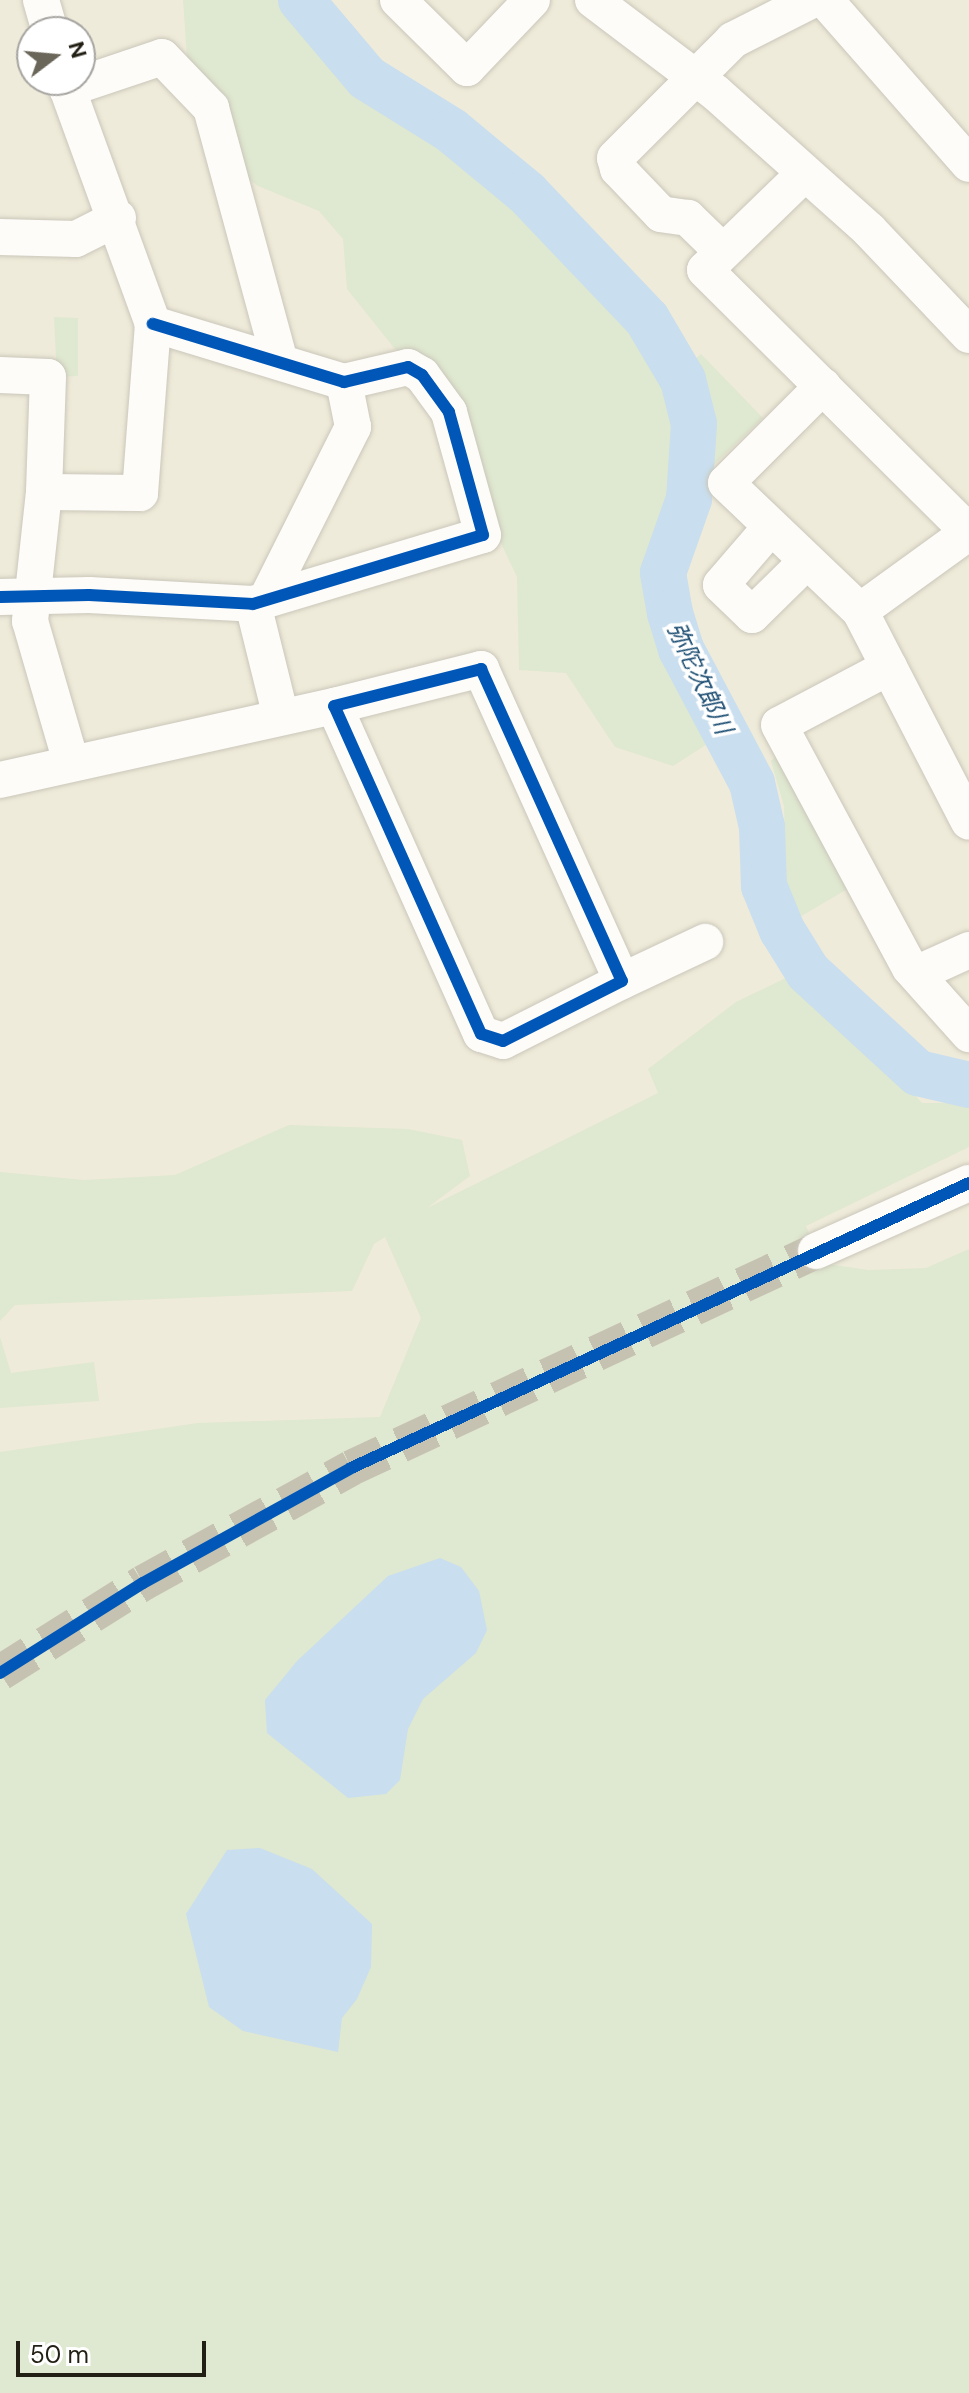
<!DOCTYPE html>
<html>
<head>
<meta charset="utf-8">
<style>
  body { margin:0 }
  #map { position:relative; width:969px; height:2393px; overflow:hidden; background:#efebda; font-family:"DM Sans","Noto Sans JP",sans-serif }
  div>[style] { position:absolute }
  .green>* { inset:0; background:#dfe8d0 }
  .water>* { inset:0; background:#c9deee }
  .river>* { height:46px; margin:-23px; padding:0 23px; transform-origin:23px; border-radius:23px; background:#c9deee }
  .minor-tunnel>* { height:36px; margin-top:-18px; transform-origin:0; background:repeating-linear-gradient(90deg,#c6c2b2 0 36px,transparent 0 54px) }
  .roads { filter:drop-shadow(0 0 2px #cac7ba) drop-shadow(0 0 2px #cac7ba) }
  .minor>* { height:36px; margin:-18px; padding:0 18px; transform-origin:18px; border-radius:18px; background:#fdfcf9 }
  .cycleway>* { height:12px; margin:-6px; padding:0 6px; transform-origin:6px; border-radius:6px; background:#0057b8 }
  span { translate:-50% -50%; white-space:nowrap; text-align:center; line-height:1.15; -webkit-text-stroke:7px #fff; paint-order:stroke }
  .water-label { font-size:24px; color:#1d4e73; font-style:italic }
  .north { position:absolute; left:16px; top:16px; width:80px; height:80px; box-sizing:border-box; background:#fff; border:2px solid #a7a5a1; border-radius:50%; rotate:74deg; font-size:22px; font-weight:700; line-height:32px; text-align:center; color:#221f14 }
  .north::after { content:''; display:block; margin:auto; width:28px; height:36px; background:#6a6659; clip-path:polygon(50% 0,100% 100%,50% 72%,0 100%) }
  .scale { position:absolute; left:16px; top:2341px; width:190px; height:36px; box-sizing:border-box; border:4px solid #221f14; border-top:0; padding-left:10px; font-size:24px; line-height:28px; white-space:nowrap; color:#221f14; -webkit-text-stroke:6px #fff; paint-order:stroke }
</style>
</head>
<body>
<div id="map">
  <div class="green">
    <div style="clip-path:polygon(183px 0,291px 0,368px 103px,451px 145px,572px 257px,638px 332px,677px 408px,679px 484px,651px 561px,668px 638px,712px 741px,673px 766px,615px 747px,566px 673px,519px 670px,517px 577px,491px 522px,454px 393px,395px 349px,347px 289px,343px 239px,319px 211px,258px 186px,222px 159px,187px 57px)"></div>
    <div style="clip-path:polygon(54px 317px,78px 318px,78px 376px,57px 377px)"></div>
    <div style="clip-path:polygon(701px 354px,763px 418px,705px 473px,697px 388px,687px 366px)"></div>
    <div style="clip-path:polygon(777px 755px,849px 888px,798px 918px,786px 880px,784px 806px,771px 761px)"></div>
    <div style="clip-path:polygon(790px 976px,873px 1049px,922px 1103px,969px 1103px,969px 1147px,806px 1226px,821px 1263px,868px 1270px,926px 1268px,969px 1249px,969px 2393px,0 2393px,0 1452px,198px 1423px,380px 1417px,421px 1318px,385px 1237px,374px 1244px,352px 1291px,15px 1305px,0 1321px,0 1172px,84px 1180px,175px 1175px,289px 1125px,408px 1129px,462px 1140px,470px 1176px,427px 1208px,658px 1093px,648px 1069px,736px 1002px)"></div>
    <div style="clip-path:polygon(0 1337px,11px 1373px,94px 1362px,99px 1401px,0 1408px)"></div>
  </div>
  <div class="water">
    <div style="clip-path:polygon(440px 1558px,461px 1567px,479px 1591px,487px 1630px,476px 1653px,423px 1699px,408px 1729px,400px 1780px,386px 1794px,348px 1798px,267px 1733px,265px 1700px,297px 1661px,388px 1576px)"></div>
    <div style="clip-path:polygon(260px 1848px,312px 1869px,372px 1924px,371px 1967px,357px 1999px,342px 2018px,338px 2052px,243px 2031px,209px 2007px,186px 1914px,227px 1850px)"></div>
  </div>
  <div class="river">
    <div style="left:301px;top:0;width:102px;rotate:49.8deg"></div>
    <div style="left:367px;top:78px;width:100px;rotate:31.9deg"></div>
    <div style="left:452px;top:131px;width:97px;rotate:39.6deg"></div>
    <div style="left:527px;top:193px;width:174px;rotate:46.4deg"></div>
    <div style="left:647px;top:319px;width:71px;rotate:59.5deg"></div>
    <div style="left:683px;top:380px;width:45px;rotate:76deg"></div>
    <div style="left:694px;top:424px;width:75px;rotate:93.8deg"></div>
    <div style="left:689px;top:499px;width:78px;rotate:109.4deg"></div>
    <div style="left:663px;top:573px;width:41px;rotate:80.1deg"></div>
    <div style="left:670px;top:613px;width:38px;rotate:73deg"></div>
    <div style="left:681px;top:649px;width:152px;rotate:62.1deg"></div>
    <div style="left:752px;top:783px;width:45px;rotate:77.2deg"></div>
    <div style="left:762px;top:827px;width:59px;rotate:88.1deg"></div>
    <div style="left:764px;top:886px;width:48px;rotate:67.8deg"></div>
    <div style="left:782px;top:930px;width:49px;rotate:58.2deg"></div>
    <div style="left:808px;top:972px;width:149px;rotate:42.6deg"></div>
    <div style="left:918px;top:1073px;width:52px;rotate:13.2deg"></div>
  </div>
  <div class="minor-tunnel">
    <div style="left:0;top:1673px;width:169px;rotate:-32.2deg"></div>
    <div style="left:143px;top:1583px;width:238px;rotate:-28.9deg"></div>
    <div style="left:351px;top:1468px;width:513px;rotate:-25.02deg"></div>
  </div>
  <div class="roads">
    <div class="minor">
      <div style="left:41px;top:0;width:33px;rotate:74deg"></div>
      <div style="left:398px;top:0;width:97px;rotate:44.6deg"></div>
      <div style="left:467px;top:68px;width:94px;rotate:-46.3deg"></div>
      <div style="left:593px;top:0;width:154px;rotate:37.1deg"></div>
      <div style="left:716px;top:93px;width:205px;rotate:41.8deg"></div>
      <div style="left:869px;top:230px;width:145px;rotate:46.4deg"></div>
      <div style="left:825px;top:0;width:218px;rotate:48.7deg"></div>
      <div style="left:67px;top:89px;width:100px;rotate:-18.6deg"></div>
      <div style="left:162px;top:57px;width:71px;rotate:46.1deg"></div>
      <div style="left:211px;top:108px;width:260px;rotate:74.8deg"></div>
      <div style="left:805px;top:173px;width:139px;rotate:135.9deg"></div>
      <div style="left:705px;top:270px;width:372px;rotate:44.8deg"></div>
      <div style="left:0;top:237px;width:76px;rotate:1.5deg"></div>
      <div style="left:76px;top:239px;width:47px;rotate:-26.6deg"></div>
      <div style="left:723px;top:252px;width:49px;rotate:-135.8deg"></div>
      <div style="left:688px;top:218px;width:27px;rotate:-172deg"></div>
      <div style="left:661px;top:214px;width:62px;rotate:-133.7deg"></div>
      <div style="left:618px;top:169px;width:11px;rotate:-105deg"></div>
      <div style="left:615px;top:158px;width:167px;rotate:-45deg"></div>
      <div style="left:733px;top:40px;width:89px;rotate:-26.9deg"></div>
      <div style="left:0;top:375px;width:48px;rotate:2.4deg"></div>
      <div style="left:48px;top:377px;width:115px;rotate:92deg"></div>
      <div style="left:44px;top:492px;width:130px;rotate:96.2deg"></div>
      <div style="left:30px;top:621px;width:147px;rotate:73.8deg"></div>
      <div style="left:823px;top:386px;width:137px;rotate:135deg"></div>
      <div style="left:726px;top:483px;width:185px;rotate:43.7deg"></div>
      <div style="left:860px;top:611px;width:237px;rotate:62.7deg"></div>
      <div style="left:44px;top:492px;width:96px;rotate:0.6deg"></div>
      <div style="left:140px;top:493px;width:169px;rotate:-85.6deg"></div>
      <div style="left:153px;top:324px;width:260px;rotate:-110deg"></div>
      <div style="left:770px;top:528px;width:75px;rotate:130.7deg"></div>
      <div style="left:721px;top:585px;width:43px;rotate:44.1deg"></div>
      <div style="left:752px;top:615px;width:76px;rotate:-44.5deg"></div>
      <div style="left:0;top:597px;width:89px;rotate:-1.3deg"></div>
      <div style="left:89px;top:595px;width:164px;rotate:3.1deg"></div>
      <div style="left:253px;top:604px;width:240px;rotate:-16.7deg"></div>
      <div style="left:483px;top:535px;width:128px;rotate:-105.5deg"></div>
      <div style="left:449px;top:412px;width:46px;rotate:-126.1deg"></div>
      <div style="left:422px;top:375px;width:16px;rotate:-150deg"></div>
      <div style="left:408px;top:367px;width:66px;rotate:166.8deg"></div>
      <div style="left:344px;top:382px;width:200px;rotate:-163.1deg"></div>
      <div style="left:266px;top:600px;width:194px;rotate:-63.3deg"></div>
      <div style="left:353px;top:427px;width:46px;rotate:-101.3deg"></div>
      <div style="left:253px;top:604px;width:116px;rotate:76.1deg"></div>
      <div style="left:860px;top:611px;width:135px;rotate:-35.9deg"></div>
      <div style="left:889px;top:667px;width:124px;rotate:152.2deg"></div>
      <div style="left:779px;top:725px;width:276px;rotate:61.7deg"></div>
      <div style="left:910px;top:968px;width:89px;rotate:48.2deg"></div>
      <div style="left:481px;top:669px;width:342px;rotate:65.7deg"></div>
      <div style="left:622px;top:981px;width:133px;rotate:153.2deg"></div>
      <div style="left:503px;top:1041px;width:23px;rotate:-162deg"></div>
      <div style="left:481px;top:1034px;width:359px;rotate:-114.1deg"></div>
      <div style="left:334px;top:706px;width:152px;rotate:-14.1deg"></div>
      <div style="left:0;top:780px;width:342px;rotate:-12.5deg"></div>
      <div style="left:916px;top:974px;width:58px;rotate:-24.4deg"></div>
      <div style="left:622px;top:981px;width:92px;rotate:-25.2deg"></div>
      <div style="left:816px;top:1251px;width:167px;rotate:-24deg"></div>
    </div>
  </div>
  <div class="cycleway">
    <div style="left:0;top:597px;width:89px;rotate:-1.3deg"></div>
    <div style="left:89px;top:595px;width:164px;rotate:3.1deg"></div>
    <div style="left:253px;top:604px;width:240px;rotate:-16.7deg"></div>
    <div style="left:483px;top:535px;width:128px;rotate:-105.5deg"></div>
    <div style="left:449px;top:412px;width:46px;rotate:-126.1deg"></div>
    <div style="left:422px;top:375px;width:16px;rotate:-150deg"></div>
    <div style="left:408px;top:367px;width:66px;rotate:166.8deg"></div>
    <div style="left:344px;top:382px;width:200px;rotate:-163.1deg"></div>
    <div style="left:481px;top:669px;width:342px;rotate:65.7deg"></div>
    <div style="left:622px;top:981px;width:133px;rotate:153.2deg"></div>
    <div style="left:503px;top:1041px;width:23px;rotate:-162deg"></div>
    <div style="left:481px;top:1034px;width:359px;rotate:-114.1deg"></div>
    <div style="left:334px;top:706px;width:152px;rotate:-14.1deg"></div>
    <div style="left:0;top:1673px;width:169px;rotate:-32.2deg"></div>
    <div style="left:143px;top:1583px;width:238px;rotate:-28.9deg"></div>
    <div style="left:351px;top:1468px;width:681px;rotate:-24.76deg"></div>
  </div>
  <div class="water-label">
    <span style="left:700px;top:678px;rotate:65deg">弥陀次郎川</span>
  </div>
  <div class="north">N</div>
  <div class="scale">50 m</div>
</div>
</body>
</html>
